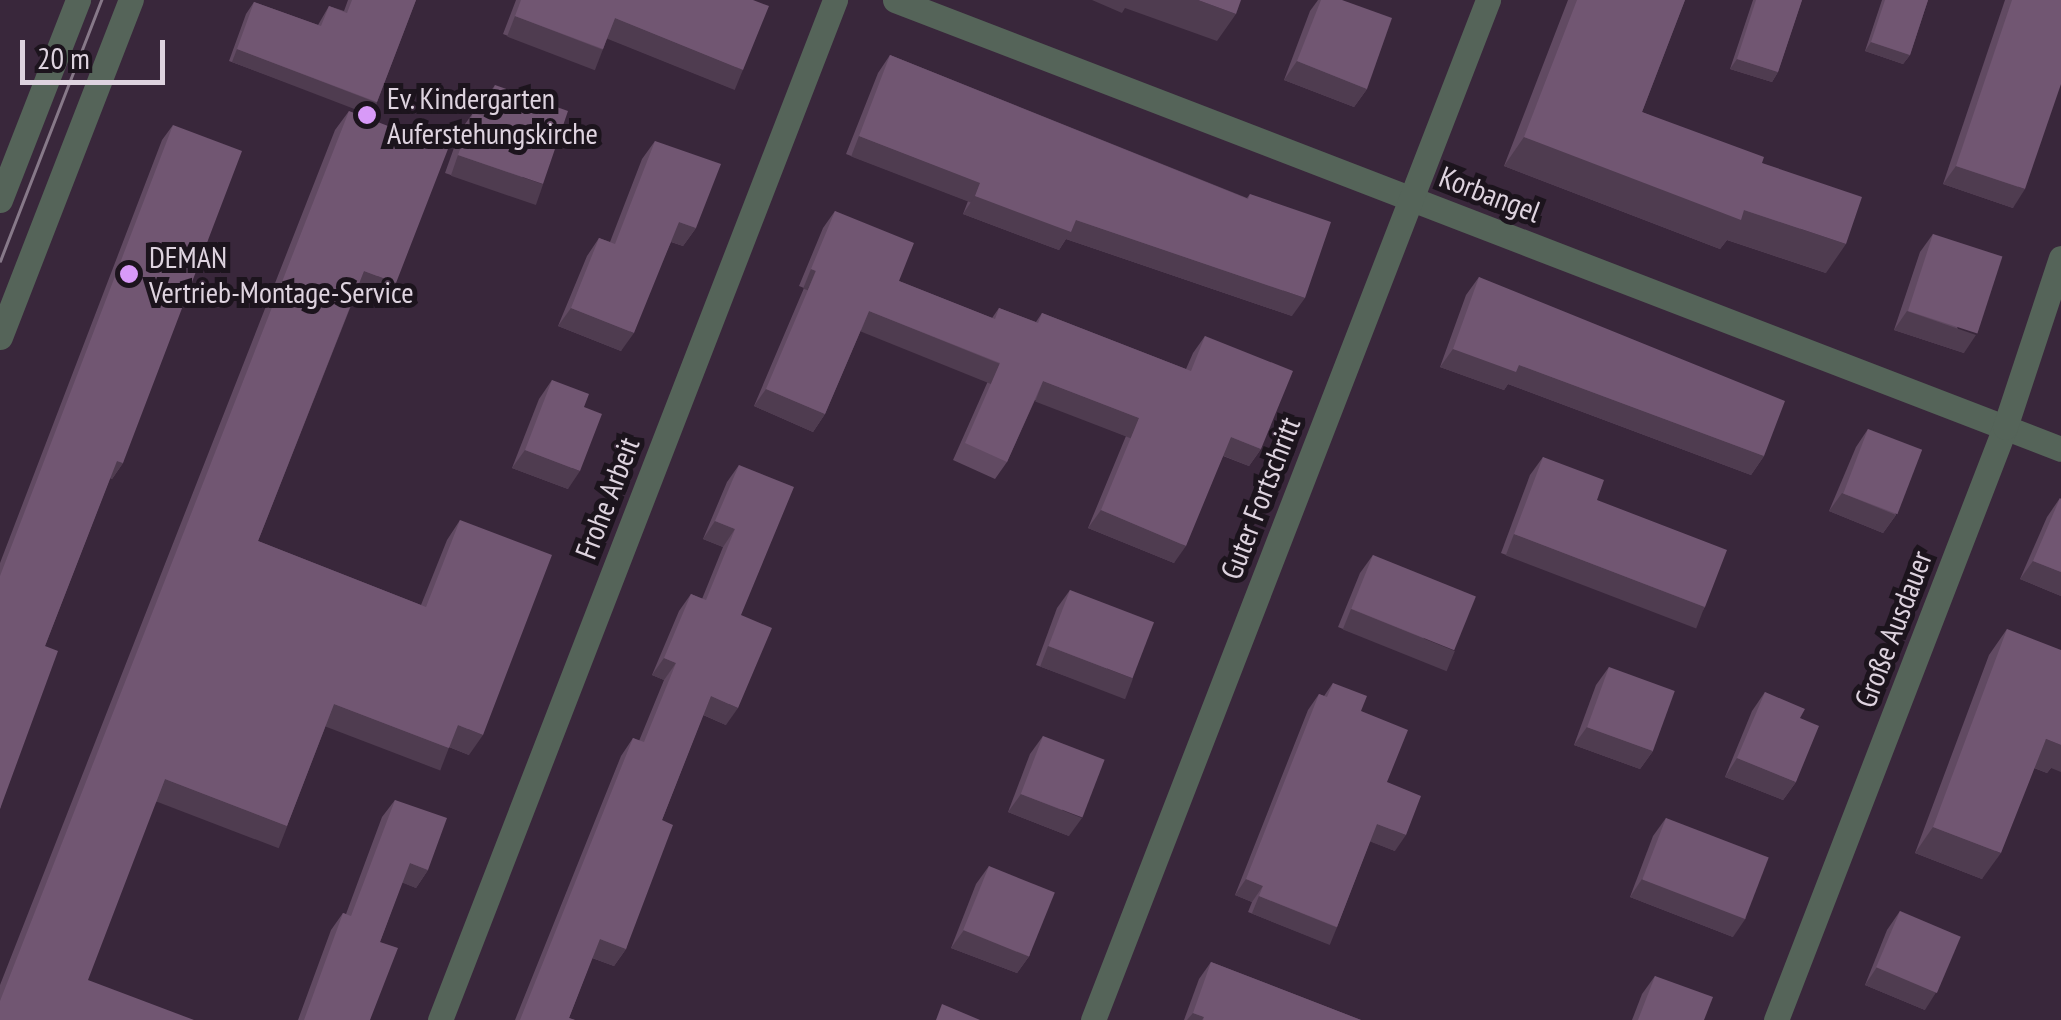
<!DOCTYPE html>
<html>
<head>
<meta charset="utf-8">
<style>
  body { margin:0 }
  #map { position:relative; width:2061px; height:1020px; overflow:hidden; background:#39273b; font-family:"PT Sans Narrow",sans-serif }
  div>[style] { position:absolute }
  .minor>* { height:25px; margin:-12.5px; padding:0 12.5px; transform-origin:12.5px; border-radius:12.5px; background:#556459 }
  .tram>* { height:2.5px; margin:-1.25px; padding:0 1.25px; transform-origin:1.25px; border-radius:1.25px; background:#877989 }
  .wall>* { inset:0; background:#614a62 }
  .shaded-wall>* { inset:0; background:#4f3c50; transform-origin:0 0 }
  .building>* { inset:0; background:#715672; transform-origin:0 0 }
  .dots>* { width:28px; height:28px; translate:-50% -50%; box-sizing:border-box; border:5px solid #1c141d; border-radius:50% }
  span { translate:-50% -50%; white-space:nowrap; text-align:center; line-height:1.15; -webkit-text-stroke:10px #1c141d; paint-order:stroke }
  .poi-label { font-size:30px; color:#ded3df }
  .left { translate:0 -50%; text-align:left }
  .street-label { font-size:30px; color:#ded3df }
  .scale { position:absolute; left:20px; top:40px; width:145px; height:45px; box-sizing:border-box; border:5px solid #ded3df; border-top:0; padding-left:12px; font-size:30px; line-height:35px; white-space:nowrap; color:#ded3df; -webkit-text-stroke:8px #1c141d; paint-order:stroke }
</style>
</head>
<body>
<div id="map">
  <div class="minor">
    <div style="left:895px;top:0;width:1249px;rotate:21.06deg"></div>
    <div style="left:0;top:200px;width:215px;rotate:-68.7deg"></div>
    <div style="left:0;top:337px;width:362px;rotate:-68.8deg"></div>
    <div style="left:440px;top:1020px;width:1094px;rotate:-68.83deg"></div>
    <div style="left:1093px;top:1020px;width:1094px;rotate:-68.83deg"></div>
    <div style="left:1776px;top:1020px;width:636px;rotate:-68.88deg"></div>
    <div style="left:2005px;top:427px;width:178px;rotate:-71.7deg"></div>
  </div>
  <div class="tram">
    <div style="left:0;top:261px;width:280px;rotate:-68.8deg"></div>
  </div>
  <div class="wall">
    <div style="clip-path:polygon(348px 0,416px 0,377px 102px,369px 113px,229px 61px,246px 14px,254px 2px,318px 25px,329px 6px,344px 11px)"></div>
    <div style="clip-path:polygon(516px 0,753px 0,731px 88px,607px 38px,603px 49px,591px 67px,503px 34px)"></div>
    <div style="clip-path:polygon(1318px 0,1342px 0,1367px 89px,1354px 107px,1284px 80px,1310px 11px)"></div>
    <div style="clip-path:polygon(1568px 0,1685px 0,1642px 112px,1762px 163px,1826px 273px,1727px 240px,1720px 249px,1504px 166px)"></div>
    <div style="clip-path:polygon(1753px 0,1802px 0,1778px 72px,1772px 82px,1730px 69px)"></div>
    <div style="clip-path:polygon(1882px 0,1928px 0,1910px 55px,1903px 64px,1865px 51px)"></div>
    <div style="clip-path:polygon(2005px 0,2061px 0,2013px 208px,1943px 184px)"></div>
    <div style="clip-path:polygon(890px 55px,1247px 198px,1250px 194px,1292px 316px,1066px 239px,1059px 250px,963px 214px,968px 201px,846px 154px,878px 73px)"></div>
    <div style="clip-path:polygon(495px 85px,530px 202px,445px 173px,460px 131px,473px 113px,478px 114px,482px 104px)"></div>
    <div style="clip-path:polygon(349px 111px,382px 303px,356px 293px,258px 541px,421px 605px,447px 540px,460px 520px,469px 755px,449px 747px,435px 768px,326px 725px,287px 826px,273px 845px,157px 801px,0 1020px,0 985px,335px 130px)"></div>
    <div style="clip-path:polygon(173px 125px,123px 463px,112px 479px,110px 478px,45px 646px,0 809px,0 563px,162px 140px)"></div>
    <div style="clip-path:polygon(655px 141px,696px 228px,683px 246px,671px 242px,621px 351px,558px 326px,587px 256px,599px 238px,610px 242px,642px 159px)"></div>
    <div style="clip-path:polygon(835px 211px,899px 281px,992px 318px,999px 308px,1036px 322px,1042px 313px,1186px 369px,1193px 353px,1205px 336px,1261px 449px,1249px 466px,1223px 456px,1174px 563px,1088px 528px,1126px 436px,1035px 400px,1007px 462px,995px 479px,953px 460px,988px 381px,861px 330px,825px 414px,813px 432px,754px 406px,804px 288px,799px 286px,823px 228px)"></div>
    <div style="clip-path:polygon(1933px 234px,1964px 353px,1894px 330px,1920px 252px)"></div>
    <div style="clip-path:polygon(1479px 277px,1764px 456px,1751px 475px,1508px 384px,1504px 390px,1440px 367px,1466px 295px)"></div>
    <div style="clip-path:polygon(552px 380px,584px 407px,568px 489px,512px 468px,539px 399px)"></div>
    <div style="clip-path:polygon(1868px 429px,1896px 515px,1883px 533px,1829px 511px,1856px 447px)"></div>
    <div style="clip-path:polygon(1543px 457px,1597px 500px,1705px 607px,1692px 626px,1501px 553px,1530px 475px)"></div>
    <div style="clip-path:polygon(739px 465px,741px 615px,726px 725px,703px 715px,662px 820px,626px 949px,614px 966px,592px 958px,569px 1018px,575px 1020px,515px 1020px,621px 756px,633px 738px,639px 741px,664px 680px,652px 675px,679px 611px,691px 594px,702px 599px,723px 547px,703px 539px,727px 482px)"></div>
    <div style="clip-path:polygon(2060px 498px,2061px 596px,2020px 579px,2047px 517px)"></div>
    <div style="clip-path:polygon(1373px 555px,1442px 668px,1338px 627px,1360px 573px)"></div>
    <div style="clip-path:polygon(1070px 590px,1120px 696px,1036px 665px,1057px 608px)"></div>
    <div style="clip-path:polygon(2007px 629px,2051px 768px,2047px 773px,2034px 768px,1982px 879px,1915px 853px,1989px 655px)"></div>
    <div style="clip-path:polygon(1609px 667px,1653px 751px,1640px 769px,1574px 745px,1596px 685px)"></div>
    <div style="clip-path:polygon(1333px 683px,1361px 711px,1387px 782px,1395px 851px,1370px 841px,1337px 927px,1326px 943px,1248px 912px,1252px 902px,1235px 895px,1308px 710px,1319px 694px,1324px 696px)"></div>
    <div style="clip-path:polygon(1765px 692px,1796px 782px,1783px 800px,1725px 777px,1752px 711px)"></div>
    <div style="clip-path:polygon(1043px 736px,1069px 836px,1008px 812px,1030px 754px)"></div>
    <div style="clip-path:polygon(395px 800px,428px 870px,416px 888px,402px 882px,380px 942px,370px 1020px,298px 1020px,331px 930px,343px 913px,346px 914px,382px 817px)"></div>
    <div style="clip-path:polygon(1666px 818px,1733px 937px,1630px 897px,1653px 836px)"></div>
    <div style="clip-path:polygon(989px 866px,1030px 955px,1017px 973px,951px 948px,976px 884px)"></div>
    <div style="clip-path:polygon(1900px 911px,1925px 1010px,1865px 985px,1887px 930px)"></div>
    <div style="clip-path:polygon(1211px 962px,1361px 1020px,1184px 1020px,1199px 979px)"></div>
    <div style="clip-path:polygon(1655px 976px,1704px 1020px,1632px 1020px,1642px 994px)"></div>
  </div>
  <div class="shaded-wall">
    <div style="clip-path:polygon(1092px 0,1198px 0,1236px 14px,1217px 41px,1125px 8px,1122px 13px)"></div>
    <div style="left:515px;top:16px;width:94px;height:22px;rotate:21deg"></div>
    <div style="left:615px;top:18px;width:138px;height:22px;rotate:22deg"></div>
    <div style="clip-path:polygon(1871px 42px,1910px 55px,1903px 64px,1865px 51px)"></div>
    <div style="left:237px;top:49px;width:150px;height:14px;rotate:21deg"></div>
    <div style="clip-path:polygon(1737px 59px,1778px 72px,1772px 82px,1730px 69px)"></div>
    <div style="clip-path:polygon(1297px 61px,1367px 89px,1354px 107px,1284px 80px)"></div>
    <div style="left:859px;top:136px;width:130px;height:22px;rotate:21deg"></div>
    <div style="clip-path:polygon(1524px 137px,1744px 210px,1846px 244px,1826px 273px,1727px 240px,1720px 249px,1504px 166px)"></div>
    <div style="left:458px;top:155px;width:90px;height:22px;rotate:19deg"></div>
    <div style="clip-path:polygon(1956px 166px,2025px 189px,2013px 208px,1943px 184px)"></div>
    <div style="clip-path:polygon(975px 196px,1076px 220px,1305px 298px,1292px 316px,1066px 239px,1059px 250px,963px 214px)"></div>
    <div style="clip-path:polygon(679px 222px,696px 228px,683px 246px,666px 240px)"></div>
    <div style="left:811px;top:269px;width:5px;height:21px;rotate:22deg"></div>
    <div style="clip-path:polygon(364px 271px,396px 283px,382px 303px,350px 291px)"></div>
    <div style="clip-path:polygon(571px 308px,634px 333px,621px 351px,558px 326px)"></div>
    <div style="left:869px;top:311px;width:141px;height:22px;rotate:22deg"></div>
    <div style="clip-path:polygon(1907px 311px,1976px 335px,1964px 353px,1894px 330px)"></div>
    <div style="clip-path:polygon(1453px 349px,1519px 365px,1764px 456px,1751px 475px,1508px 384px,1504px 390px,1440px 367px)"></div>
    <div style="left:1043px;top:381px;width:103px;height:22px;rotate:21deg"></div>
    <div style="clip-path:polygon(766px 389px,825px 414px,813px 432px,754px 406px)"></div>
    <div style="clip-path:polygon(1231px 437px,1261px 449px,1249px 466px,1219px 454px)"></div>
    <div style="clip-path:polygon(525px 450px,580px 471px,568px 489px,512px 468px)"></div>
    <div style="clip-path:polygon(117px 461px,123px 463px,112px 479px,106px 476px)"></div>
    <div style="clip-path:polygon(1842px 493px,1896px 515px,1883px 533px,1829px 511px)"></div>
    <div style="clip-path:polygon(1101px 510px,1186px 546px,1174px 563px,1088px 528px)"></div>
    <div style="clip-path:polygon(715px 521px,735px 529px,723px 547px,703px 539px)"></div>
    <div style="left:1514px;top:534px;width:204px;height:23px;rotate:21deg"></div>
    <div style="clip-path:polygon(2033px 561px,2061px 572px,2061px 596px,2020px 579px)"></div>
    <div style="left:1351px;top:609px;width:112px;height:22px;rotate:22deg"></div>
    <div style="left:1048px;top:646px;width:91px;height:22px;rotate:21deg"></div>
    <div style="clip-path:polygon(664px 658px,676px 663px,664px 680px,652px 675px)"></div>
    <div style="clip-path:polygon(711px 696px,738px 708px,726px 725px,699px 713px)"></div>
    <div style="left:334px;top:704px;width:123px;height:24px;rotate:21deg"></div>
    <div style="clip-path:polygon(458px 725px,483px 735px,469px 755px,444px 745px)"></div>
    <div style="clip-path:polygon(1587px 727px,1653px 751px,1640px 769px,1574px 745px)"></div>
    <div style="clip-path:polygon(2046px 739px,2061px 745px,2061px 772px,2051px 768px,2047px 773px,2027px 765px)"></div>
    <div style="clip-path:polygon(1737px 758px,1796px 782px,1783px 800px,1725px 777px)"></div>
    <div style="left:165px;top:779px;width:131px;height:24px;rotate:21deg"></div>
    <div style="clip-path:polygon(1021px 794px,1082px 818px,1069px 836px,1008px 812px)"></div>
    <div style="clip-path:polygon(1377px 824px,1406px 835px,1395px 851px,1366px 840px)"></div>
    <div style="clip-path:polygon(1933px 827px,2001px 853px,1982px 879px,1915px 853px)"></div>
    <div style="clip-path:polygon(410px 863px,428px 870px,416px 888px,398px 881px)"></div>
    <div style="clip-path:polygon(1246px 879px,1263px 886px,1252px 902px,1235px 895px)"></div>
    <div style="clip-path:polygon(1642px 879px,1746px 918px,1733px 937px,1630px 897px)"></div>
    <div style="left:1259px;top:896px;width:84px;height:19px;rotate:22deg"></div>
    <div style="clip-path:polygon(964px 930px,1030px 955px,1017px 973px,951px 948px)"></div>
    <div style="clip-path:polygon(600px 939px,626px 949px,614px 966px,587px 956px)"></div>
    <div style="clip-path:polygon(1877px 967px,1937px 991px,1925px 1010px,1865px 985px)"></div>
    <div style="clip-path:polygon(1193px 1013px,1204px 1017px,1202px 1020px,1187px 1020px)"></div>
  </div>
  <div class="building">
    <div style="clip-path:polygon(352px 0,416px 0,377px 102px,237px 49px,254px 2px,321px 26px,329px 6px,347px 13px)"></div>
    <div style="clip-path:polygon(521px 0,753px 0,769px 6px,743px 70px,615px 18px,603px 49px,515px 16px)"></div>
    <div style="clip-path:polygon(1198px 0,1241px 0,1236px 14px)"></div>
    <div style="clip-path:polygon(1321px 0,1342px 0,1392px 18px,1367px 89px,1297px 61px)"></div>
    <div style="clip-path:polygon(1577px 0,1685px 0,1642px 112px,1764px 157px,1762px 163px,1862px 197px,1846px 244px,1744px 210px,1741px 220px,1524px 137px)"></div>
    <div style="clip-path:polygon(1756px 0,1802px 0,1778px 72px,1737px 59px)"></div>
    <div style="clip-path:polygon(1885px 0,1928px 0,1910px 55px,1871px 42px)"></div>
    <div style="clip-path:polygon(2012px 0,2061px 0,2061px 84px,2025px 189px,1956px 166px)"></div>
    <div style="clip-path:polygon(890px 55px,1248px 199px,1250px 194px,1331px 222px,1305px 298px,1076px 220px,1071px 232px,975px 196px,980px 183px,859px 136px)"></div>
    <div style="clip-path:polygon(495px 85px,568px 111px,543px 184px,458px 155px,473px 113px,484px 116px)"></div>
    <div style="clip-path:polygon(349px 111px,448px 149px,396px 283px,364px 271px,258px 541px,426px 607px,460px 520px,552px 555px,483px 735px,458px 725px,449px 748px,334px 704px,287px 826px,165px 779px,88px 980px,194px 1020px,0 1020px,0 1001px)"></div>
    <div style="clip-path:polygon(173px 125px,242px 151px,123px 463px,117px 461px,45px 646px,58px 651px,0 809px,0 576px)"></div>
    <div style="clip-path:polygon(655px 141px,721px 164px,696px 228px,679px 222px,634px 333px,571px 308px,599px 238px,615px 244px)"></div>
    <div style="clip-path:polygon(835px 211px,914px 243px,899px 281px,995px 319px,999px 308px,1038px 323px,1042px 313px,1191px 371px,1205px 336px,1293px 371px,1261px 449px,1231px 437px,1186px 546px,1101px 510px,1139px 418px,1043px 381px,1007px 462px,965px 443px,1000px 363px,869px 311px,825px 414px,766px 389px,816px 271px,811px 269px)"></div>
    <div style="left:1933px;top:234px;width:73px;height:81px;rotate:18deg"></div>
    <div style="clip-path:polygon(1479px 277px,1785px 401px,1764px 456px,1519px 365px,1516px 372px,1453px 349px)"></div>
    <div style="clip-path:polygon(552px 380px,589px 394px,584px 407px,602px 414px,580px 471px,525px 450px)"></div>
    <div style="left:1868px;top:429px;width:58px;height:69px;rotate:21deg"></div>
    <div style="clip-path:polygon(1543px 457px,1604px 480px,1597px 500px,1727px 550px,1705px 607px,1514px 534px)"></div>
    <div style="clip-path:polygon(739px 465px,794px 487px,741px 615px,772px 628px,738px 708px,711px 696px,662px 820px,673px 825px,626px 949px,600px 939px,569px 1018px,575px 1020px,520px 1020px,633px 738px,644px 742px,676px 663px,664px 658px,691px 594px,706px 600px,735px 529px,715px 521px)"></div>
    <div style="clip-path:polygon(2060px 498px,2061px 499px,2061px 572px,2033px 561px)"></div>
    <div style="left:1373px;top:555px;width:111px;height:58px;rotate:22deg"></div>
    <div style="left:1070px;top:590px;width:90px;height:60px;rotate:21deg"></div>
    <div style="clip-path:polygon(2007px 629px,2061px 650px,2061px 745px,2046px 739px,2001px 853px,1933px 827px)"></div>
    <div style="left:1609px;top:667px;width:70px;height:64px;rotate:20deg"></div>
    <div style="clip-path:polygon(1333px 683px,1367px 696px,1361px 711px,1408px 730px,1387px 782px,1421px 796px,1406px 835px,1377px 824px,1337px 927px,1259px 896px,1263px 886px,1246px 879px,1319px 694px,1327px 697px)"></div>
    <div style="clip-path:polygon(1765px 692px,1805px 709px,1800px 718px,1819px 726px,1796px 782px,1737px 758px)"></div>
    <div style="left:1043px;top:736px;width:66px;height:62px;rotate:21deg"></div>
    <div style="clip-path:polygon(395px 800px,447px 818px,428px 870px,410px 863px,380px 942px,398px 948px,370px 1020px,304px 1020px,343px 913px,351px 916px)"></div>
    <div style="left:1666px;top:818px;width:110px;height:66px;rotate:21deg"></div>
    <div style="left:989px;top:866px;width:71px;height:69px;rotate:22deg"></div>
    <div style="left:1900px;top:911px;width:66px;height:61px;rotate:23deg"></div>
    <div style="clip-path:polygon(1211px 962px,1361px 1020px,1203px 1020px,1204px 1017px,1193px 1013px)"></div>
    <div style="clip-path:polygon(1655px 976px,1713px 997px,1704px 1020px,1638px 1020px)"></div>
    <div style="clip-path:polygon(942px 1004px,980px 1020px,936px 1020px)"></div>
  </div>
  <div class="dots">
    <div style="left:367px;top:115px;background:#d89af8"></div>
    <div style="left:129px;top:274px;background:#d89af8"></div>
  </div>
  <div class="poi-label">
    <span class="left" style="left:387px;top:115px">Ev. Kindergarten<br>Auferstehungskirche</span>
    <span class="left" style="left:149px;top:274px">DEMAN<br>Vertrieb-Montage-Service</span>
  </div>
  <div class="street-label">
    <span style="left:1490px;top:194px;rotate:21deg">Korbangel</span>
    <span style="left:607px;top:498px;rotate:-69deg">Frohe Arbeit</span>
    <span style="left:1260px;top:498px;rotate:-69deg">Guter Fortschritt</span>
    <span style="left:1893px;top:629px;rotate:-69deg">Große Ausdauer</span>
  </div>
  <div class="scale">20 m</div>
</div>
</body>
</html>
